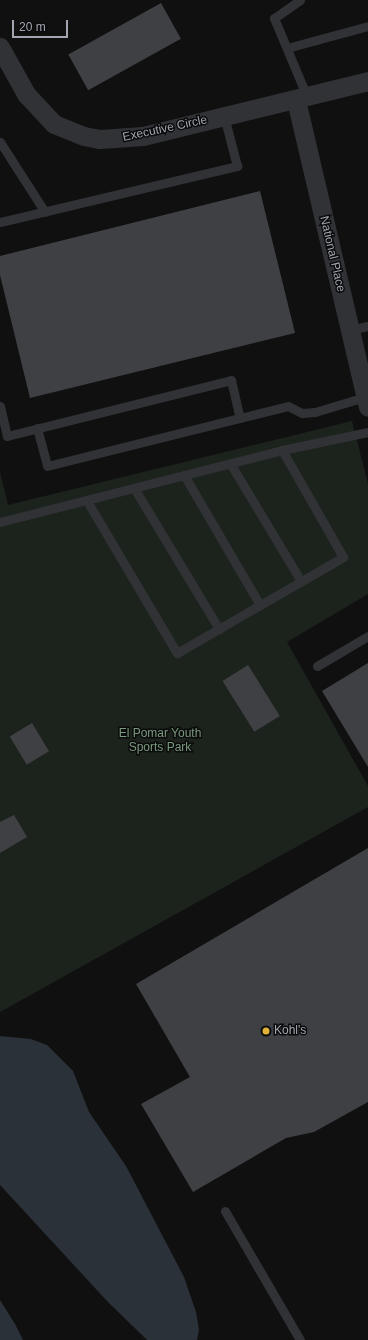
<!DOCTYPE html>
<html>
<head>
<meta charset="utf-8">
<style>
  body { margin:0 }
  #map { position:relative; width:368px; height:1340px; overflow:hidden; background:#101011; font-family:Arial,sans-serif }
  div>[style] { position:absolute }
  .green>* { inset:0; background:#1c231d }
  .water>* { inset:0; background:#2a3138 }
  .building>* { inset:0; background:#3f4044; transform-origin:0 0 }
  .service>* { height:9px; margin:-4.5px; padding:0 4.5px; transform-origin:4.5px; border-radius:4.5px; background:#313236 }
  .minor>* { height:19px; margin:-9.5px; padding:0 9.5px; transform-origin:9.5px; border-radius:9.5px; background:#313236 }
  .dots>* { width:11px; height:11px; translate:-50% -50%; box-sizing:border-box; border:2px solid #0b0b0c; border-radius:50% }
  span { translate:-50% -50%; white-space:nowrap; text-align:center; line-height:1.15; -webkit-text-stroke:3px #0b0b0c; paint-order:stroke }
  .street-label { font-size:12px; color:#a2a6b1 }
  .park-label { font-size:12px; color:#7a9a7e }
  .poi-label { font-size:12px; color:#a2a6b1 }
  .left { translate:0 -50%; text-align:left }
  .scale { position:absolute; left:12px; top:20px; width:56px; height:18px; box-sizing:border-box; border:2px solid #a2a6b1; border-top:0; padding-left:5px; font-size:12px; line-height:14px; white-space:nowrap; color:#a2a6b1; -webkit-text-stroke:3px #0b0b0c; paint-order:stroke }
</style>
</head>
<body>
<div id="map">
  <div class="green">
    <div style="clip-path:polygon(352px 421px,368px 484px,368px 594px,287px 642px,368px 786px,368px 807px,0 1012px,0 472px,8px 505px)"></div>
  </div>
  <div class="water">
    <div style="clip-path:polygon(0 1036px,31px 1039px,47px 1045px,73px 1071px,89px 1112px,126px 1166px,184px 1277px,196px 1312px,199px 1330px,197px 1340px,147px 1340px,107px 1301px,0 1185px)"></div>
    <div style="clip-path:polygon(0 1300px,15px 1324px,23px 1340px,0 1340px)"></div>
  </div>
  <div class="building">
    <div style="left:161px;top:3px;width:41px;height:106px;rotate:61deg"></div>
    <div style="clip-path:polygon(260px 191px,295px 333px,30px 398px,0 275px,0 256px)"></div>
    <div style="clip-path:polygon(368px 663px,368px 767px,322px 691px)"></div>
    <div style="left:248px;top:665px;width:60px;height:30px;rotate:58deg"></div>
    <div style="left:32px;top:723px;width:33px;height:26px;rotate:59deg"></div>
    <div style="clip-path:polygon(14px 815px,27px 837px,0 853px,0 822px)"></div>
    <div style="clip-path:polygon(368px 848px,368px 1102px,314px 1132px,286px 1138px,193px 1192px,141px 1104px,190px 1077px,136px 984px)"></div>
  </div>
  <div class="service">
    <div style="left:300px;top:0;width:32px;rotate:145deg"></div>
    <div style="left:274px;top:18px;width:86px;rotate:67.3deg"></div>
    <div style="left:287px;top:48px;width:84px;rotate:-15.2deg"></div>
    <div style="left:0;top:142px;width:83px;rotate:57.3deg"></div>
    <div style="left:0;top:222px;width:244px;rotate:-13.3deg"></div>
    <div style="left:237px;top:166px;width:52px;rotate:-104.6deg"></div>
    <div style="left:350px;top:330px;width:18px;rotate:-13deg"></div>
    <div style="left:0;top:406px;width:31px;rotate:77deg"></div>
    <div style="left:7px;top:436px;width:231px;rotate:-14deg"></div>
    <div style="left:231px;top:380px;width:39px;rotate:77deg"></div>
    <div style="left:240px;top:418px;width:49px;rotate:-14deg"></div>
    <div style="left:288px;top:406px;width:16px;rotate:27deg"></div>
    <div style="left:302px;top:413px;width:13px;rotate:-4deg"></div>
    <div style="left:315px;top:412px;width:52px;rotate:-16.7deg"></div>
    <div style="left:37px;top:428px;width:39px;rotate:75deg"></div>
    <div style="left:47px;top:466px;width:199px;rotate:-14deg"></div>
    <div style="left:230px;top:463px;width:138px;rotate:59deg"></div>
    <div style="left:184px;top:475px;width:151px;rotate:59.7deg"></div>
    <div style="left:134px;top:488px;width:165px;rotate:58.9deg"></div>
    <div style="left:87px;top:501px;width:177px;rotate:59.4deg"></div>
    <div style="left:177px;top:653px;width:192px;rotate:-30deg"></div>
    <div style="left:343px;top:557px;width:123px;rotate:-119.7deg"></div>
    <div style="left:0;top:522px;width:291px;rotate:-14.3deg"></div>
    <div style="left:282px;top:450px;width:88px;rotate:-11.8deg"></div>
    <div style="left:317px;top:666px;width:59px;rotate:-30.5deg"></div>
    <div style="left:225px;top:1211px;width:149px;rotate:59.8deg"></div>
  </div>
  <div class="minor">
    <div style="left:0;top:47px;width:54px;rotate:61deg"></div>
    <div style="left:26px;top:94px;width:41px;rotate:47deg"></div>
    <div style="left:54px;top:124px;width:32px;rotate:22deg"></div>
    <div style="left:84px;top:136px;width:16px;rotate:11deg"></div>
    <div style="left:100px;top:139px;width:43px;rotate:-4deg"></div>
    <div style="left:143px;top:136px;width:232px;rotate:-13.7deg"></div>
    <div style="left:296px;top:100px;width:315px;rotate:76.8deg"></div>
  </div>
  <div class="dots">
    <div style="left:266px;top:1031px;background:#e1b237"></div>
  </div>
  <div class="street-label">
    <span style="left:165px;top:129px;rotate:-12deg">Executive Circle</span>
    <span style="left:332px;top:254px;rotate:77deg">National Place</span>
  </div>
  <div class="park-label">
    <span style="left:160px;top:741px">El Pomar Youth<br>Sports Park</span>
  </div>
  <div class="poi-label">
    <span class="left" style="left:274px;top:1031px">Kohl's</span>
  </div>
  <div class="scale">20 m</div>
</div>
</body>
</html>
